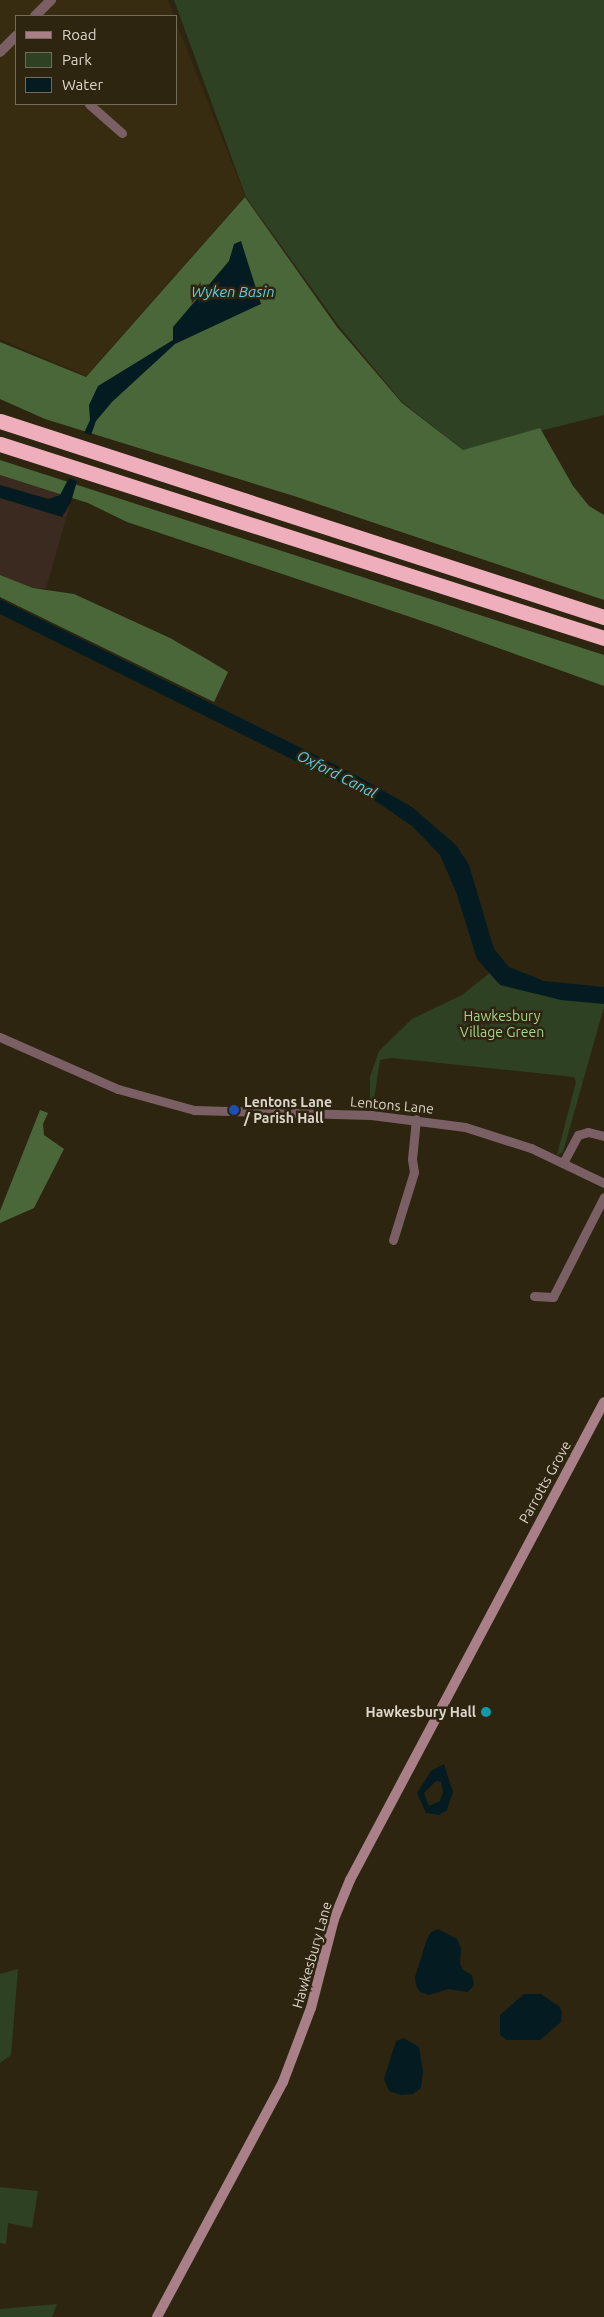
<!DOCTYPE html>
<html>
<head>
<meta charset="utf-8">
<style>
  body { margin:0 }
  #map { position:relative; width:604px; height:2317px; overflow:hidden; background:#2e2511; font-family:Ubuntu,sans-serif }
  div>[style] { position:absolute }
  .commercial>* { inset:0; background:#3a2a20 }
  .built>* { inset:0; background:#382c10 }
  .green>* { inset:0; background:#2e4123 }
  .forest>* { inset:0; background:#4a6739 }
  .water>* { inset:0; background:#041c21 }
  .minor>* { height:9px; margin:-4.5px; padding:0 4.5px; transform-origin:4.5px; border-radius:4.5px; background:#7a5f65 }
  .tertiary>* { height:10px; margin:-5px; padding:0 5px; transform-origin:5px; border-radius:5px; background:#7a5f65 }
  .secondary>* { height:10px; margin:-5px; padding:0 5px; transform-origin:5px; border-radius:5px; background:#a97f88 }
  .motorway>* { height:15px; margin:-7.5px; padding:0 7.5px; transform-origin:7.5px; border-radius:7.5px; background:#efaebc }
  .dots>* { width:14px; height:14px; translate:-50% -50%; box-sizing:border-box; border:2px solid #2e2511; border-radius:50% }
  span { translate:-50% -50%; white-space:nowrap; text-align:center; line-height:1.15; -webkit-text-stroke:5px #2e2511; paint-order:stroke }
  .park-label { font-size:14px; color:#a6d48c }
  .poi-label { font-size:14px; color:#ddd7cb; font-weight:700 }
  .left { translate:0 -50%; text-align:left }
  .right { translate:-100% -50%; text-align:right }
  .street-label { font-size:14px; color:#ddd7cb }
  .water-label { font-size:15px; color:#5dd0e7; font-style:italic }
  .legend { position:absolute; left:15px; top:15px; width:162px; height:90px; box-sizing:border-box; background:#2e2511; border:1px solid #746c5b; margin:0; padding:6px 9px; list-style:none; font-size:15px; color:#ddd7cb }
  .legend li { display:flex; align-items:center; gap:10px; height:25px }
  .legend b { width:25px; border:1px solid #746c5b }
</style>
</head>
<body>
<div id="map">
  <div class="commercial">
    <div style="clip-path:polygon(0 475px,72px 498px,46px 588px,33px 588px,0 575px)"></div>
  </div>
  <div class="built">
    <div style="clip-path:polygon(0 0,168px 0,174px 16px,16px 16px,16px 104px,176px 104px,176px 22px,245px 196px,86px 376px,0 339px)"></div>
  </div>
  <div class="green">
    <div style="clip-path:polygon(174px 0,604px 0,604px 415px,463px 450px,402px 402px,338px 325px,246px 197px)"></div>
    <div style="clip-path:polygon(496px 968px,501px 972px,604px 995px,604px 1007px,563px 1152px,557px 1155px,576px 1082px,574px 1077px,392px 1058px,380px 1060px,373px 1106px,370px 1106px,370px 1077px,379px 1051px,412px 1019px,462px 995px)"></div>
    <div style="clip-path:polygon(18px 1969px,11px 2055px,0 2063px,0 1974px)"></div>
    <div style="clip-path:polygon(0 2187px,38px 2191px,32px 2228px,8px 2223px,6px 2244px,0 2243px)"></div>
    <div style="clip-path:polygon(57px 2304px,52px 2317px,0 2317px,0 2309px)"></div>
  </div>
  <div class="forest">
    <div style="clip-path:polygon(245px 197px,337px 327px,402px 403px,463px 450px,540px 428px,573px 486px,589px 506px,604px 515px,604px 600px,294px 496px,45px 419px,0 399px,0 342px,86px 377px)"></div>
    <div style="clip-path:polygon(0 460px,604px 655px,604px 686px,437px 626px,127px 522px,88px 503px,0 475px)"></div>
    <div style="clip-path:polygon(0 575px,33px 588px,74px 594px,170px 638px,210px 661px,228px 672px,214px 702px,0 597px)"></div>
    <div style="clip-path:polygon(40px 1110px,48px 1113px,43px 1124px,44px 1135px,64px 1149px,34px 1208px,0 1223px,0 1211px)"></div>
  </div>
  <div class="water">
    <div style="clip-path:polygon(241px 241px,261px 304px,175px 344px,112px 402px,96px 421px,91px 435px,84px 433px,90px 420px,89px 405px,98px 386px,173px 340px,173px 327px,229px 261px,234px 244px)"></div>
    <div style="clip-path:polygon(69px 478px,77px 481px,71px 502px,62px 517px,0 498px,0 485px,49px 499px,60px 495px)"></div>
    <div style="clip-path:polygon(0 599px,354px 774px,412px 807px,456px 845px,469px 865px,494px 949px,509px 967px,544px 981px,604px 987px,604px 1004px,561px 1000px,500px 985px,477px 959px,456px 892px,440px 855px,412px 826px,374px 800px,0 614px)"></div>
    <div style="clip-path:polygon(evenodd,444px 1764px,453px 1792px,447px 1810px,439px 1815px,426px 1813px,417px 1793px,431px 1771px,444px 1764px,436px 1781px,441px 1782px,443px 1792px,440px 1801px,429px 1806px,424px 1793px,436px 1781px)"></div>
    <div style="clip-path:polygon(438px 1929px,457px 1939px,461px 1948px,460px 1963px,463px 1970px,472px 1975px,474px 1985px,468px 1992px,448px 1989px,429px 1995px,420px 1992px,416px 1986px,415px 1977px,427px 1939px,431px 1932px)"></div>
    <div style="clip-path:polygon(524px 1994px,541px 1994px,560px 2007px,562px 2013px,561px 2022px,540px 2040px,507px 2040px,500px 2035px,500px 2015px)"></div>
    <div style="clip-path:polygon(404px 2038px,419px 2047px,423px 2071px,421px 2088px,413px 2094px,401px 2095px,389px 2091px,384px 2079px,396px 2041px)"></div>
  </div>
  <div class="minor">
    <div style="left:89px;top:104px;width:44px;rotate:41.3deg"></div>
    <div style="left:0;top:1037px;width:129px;rotate:23.8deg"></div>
    <div style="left:118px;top:1089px;width:79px;rotate:15.4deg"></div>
    <div style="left:194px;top:1110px;width:177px;rotate:1.6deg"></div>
    <div style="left:371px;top:1115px;width:95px;rotate:7.3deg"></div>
    <div style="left:465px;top:1127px;width:69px;rotate:17.7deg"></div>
    <div style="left:531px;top:1148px;width:81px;rotate:25.6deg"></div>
    <div style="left:563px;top:1163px;width:32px;rotate:-62deg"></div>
    <div style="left:578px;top:1135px;width:10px;rotate:-17deg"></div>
    <div style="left:588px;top:1132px;width:16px;rotate:14deg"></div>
    <div style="left:393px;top:1240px;width:71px;rotate:-72.8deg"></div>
    <div style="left:414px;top:1172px;width:13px;rotate:-99deg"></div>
    <div style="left:412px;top:1159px;width:40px;rotate:-84.3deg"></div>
    <div style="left:534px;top:1296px;width:19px;rotate:3deg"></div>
    <div style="left:553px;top:1297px;width:112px;rotate:-63deg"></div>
  </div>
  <div class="tertiary">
    <div style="left:35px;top:16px;width:23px;rotate:-45deg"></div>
    <div style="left:0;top:52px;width:23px;rotate:-45deg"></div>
  </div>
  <div class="secondary">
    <div style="left:157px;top:2317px;width:267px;rotate:-61.8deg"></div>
    <div style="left:283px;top:2082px;width:79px;rotate:-69.3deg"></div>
    <div style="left:311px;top:2008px;width:92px;rotate:-75.5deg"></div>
    <div style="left:334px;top:1919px;width:42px;rotate:-67.7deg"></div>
    <div style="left:350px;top:1880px;width:541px;rotate:-62.01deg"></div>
  </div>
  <div class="motorway">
    <div style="left:0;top:421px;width:635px;rotate:17.98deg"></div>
    <div style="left:0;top:444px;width:634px;rotate:17.81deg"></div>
  </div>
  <div class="dots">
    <div style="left:234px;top:1110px;background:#1a4fb4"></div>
    <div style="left:486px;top:1712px;background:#0f9aa8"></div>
  </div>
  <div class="park-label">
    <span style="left:502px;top:1024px">Hawkesbury<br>Village Green</span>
  </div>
  <div class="poi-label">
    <span class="left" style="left:244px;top:1110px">Lentons Lane<br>/ Parish Hall</span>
    <span class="right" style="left:476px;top:1712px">Hawkesbury Hall</span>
  </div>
  <div class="street-label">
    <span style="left:392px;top:1105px;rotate:5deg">Lentons Lane</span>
    <span style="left:545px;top:1482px;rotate:-61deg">Parrotts Grove</span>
    <span style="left:312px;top:1955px;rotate:-74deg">Hawkesbury Lane</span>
  </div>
  <div class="water-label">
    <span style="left:233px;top:292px">Wyken Basin</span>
    <span style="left:337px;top:774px;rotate:27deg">Oxford Canal</span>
  </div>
  <ul class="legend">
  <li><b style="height:6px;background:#a97f88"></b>Road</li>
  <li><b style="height:14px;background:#2e4123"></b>Park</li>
  <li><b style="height:14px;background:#041c21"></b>Water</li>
  </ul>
</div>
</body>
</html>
